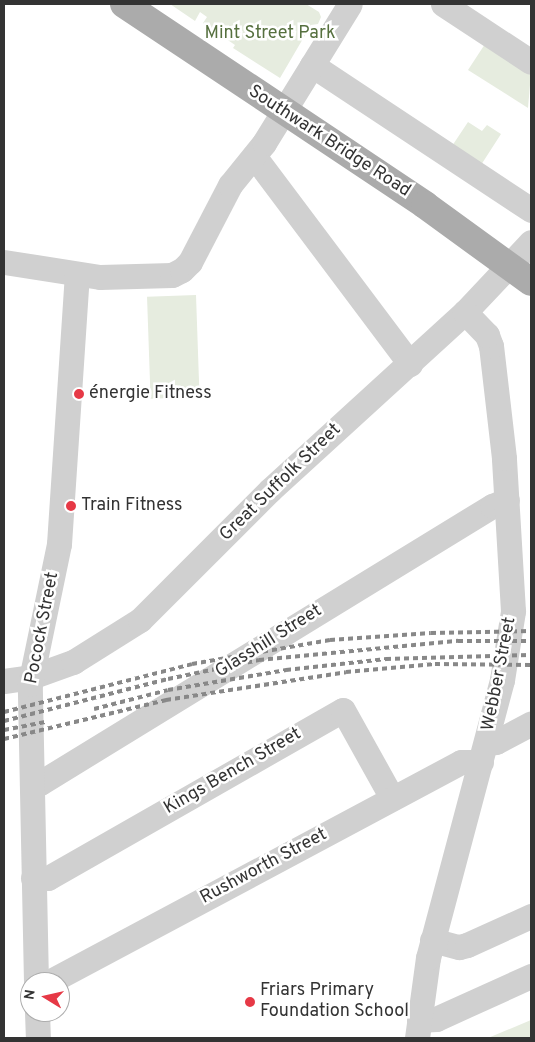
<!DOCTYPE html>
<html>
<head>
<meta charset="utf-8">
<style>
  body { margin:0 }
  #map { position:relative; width:535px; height:1042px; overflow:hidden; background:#fff; font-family:Overpass,sans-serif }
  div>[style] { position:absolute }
  .green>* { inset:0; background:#e6ecdf; transform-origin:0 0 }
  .minor>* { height:25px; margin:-12.5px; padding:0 12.5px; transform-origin:12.5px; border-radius:12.5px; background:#d0d0d0 }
  .major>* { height:28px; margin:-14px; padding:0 14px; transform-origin:14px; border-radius:14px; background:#ababab }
  .rail>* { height:4px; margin-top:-2px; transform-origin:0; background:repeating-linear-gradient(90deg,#888 0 5px,transparent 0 9px) }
  .dots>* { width:14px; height:14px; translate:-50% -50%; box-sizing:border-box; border:2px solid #fff; border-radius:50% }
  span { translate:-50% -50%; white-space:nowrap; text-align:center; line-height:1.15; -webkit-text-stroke:5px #fff; paint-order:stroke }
  .park-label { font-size:18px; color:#56703f }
  .street-label { font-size:18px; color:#333 }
  .poi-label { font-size:18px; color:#333 }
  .left { translate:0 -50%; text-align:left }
  .frame { position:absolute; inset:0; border:5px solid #333; pointer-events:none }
  .north { position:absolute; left:20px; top:972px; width:50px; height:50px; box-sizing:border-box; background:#fff; border:1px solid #adadad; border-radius:50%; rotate:279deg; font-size:14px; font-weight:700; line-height:20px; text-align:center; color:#333 }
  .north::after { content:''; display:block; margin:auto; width:18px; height:22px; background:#e63946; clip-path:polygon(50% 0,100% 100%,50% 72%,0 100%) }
</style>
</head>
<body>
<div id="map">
  <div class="green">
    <div style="clip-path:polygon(170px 4px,306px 4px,319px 12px,321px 17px,318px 24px,311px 25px,280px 78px,233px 48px,235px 45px,203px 23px,207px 17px,200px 12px,195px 21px)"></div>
    <div style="clip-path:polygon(485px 44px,531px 73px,528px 108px,468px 70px)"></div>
    <div style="clip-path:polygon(468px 122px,482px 131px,487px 125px,501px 134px,481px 165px,452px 146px)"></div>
    <div style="left:196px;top:295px;width:102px;height:49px;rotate:88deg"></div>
    <div style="clip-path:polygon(531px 1020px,531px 1038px,488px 1038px)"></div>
  </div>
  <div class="minor">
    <div style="left:443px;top:4px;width:105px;rotate:33.4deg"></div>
    <div style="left:312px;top:65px;width:263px;rotate:33.5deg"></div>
    <div style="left:254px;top:156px;width:260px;rotate:53.1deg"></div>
    <div style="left:4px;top:262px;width:97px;rotate:8.9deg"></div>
    <div style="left:100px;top:277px;width:72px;rotate:-1.6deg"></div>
    <div style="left:172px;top:275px;width:11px;rotate:-27deg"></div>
    <div style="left:182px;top:270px;width:11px;rotate:-45deg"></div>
    <div style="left:190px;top:262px;width:87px;rotate:-62.5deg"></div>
    <div style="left:230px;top:185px;width:54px;rotate:-51deg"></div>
    <div style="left:264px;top:143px;width:163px;rotate:-58.3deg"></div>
    <div style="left:4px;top:681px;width:27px;rotate:-8deg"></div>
    <div style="left:31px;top:677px;width:45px;rotate:-19.7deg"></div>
    <div style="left:73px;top:662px;width:79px;rotate:-32.1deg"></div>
    <div style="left:140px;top:620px;width:184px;rotate:-45deg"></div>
    <div style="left:270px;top:490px;width:264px;rotate:-42.4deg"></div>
    <div style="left:465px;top:312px;width:96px;rotate:-46.7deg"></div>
    <div style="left:486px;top:743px;width:10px;rotate:-6deg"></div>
    <div style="left:496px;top:742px;width:40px;rotate:-28deg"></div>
    <div style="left:32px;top:785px;width:8px;rotate:-14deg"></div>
    <div style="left:40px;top:783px;width:530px;rotate:-31.5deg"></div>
    <div style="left:492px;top:506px;width:16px;rotate:-22deg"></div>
    <div style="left:33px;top:878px;width:15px"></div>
    <div style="left:48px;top:878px;width:339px;rotate:-29.7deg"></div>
    <div style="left:343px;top:710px;width:101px;rotate:60.9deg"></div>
    <div style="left:432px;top:940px;width:28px;rotate:15deg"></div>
    <div style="left:459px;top:947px;width:8px;rotate:-14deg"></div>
    <div style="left:467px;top:945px;width:70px;rotate:-24.4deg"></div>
    <div style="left:36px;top:982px;width:298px;rotate:-91.2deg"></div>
    <div style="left:30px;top:684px;width:143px;rotate:-78.3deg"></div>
    <div style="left:59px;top:544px;width:270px;rotate:-86.2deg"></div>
    <div style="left:49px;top:982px;width:467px;rotate:-28.1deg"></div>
    <div style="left:461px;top:762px;width:20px"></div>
    <div style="left:37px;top:1012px;width:26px;rotate:88deg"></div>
    <div style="left:419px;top:1020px;width:17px;rotate:-3deg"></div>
    <div style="left:436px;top:1019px;width:104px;rotate:-24.4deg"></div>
    <div style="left:417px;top:1038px;width:81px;rotate:-82.2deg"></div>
    <div style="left:428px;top:958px;width:288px;rotate:-75.1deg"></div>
    <div style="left:502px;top:680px;width:70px;rotate:-80.9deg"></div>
    <div style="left:513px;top:611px;width:153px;rotate:-93.4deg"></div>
    <div style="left:504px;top:458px;width:113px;rotate:-96.6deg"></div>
    <div style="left:491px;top:346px;width:12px;rotate:-110deg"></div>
    <div style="left:487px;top:335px;width:32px;rotate:-134deg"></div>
  </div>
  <div class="major">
    <div style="left:124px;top:4px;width:362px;rotate:33.7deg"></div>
    <div style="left:425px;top:205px;width:131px;rotate:36deg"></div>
  </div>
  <div class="rail">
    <div style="left:94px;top:709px;width:76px;rotate:-14.4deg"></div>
    <div style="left:168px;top:690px;width:120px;rotate:-9.6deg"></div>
    <div style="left:286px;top:670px;width:101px;rotate:-6.3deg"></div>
    <div style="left:386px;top:659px;width:145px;rotate:-1.6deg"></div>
    <div style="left:4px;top:712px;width:194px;rotate:-14.3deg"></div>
    <div style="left:192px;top:664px;width:140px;rotate:-9.9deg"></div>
    <div style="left:330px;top:640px;width:101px;rotate:-4deg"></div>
    <div style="left:431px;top:633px;width:100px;rotate:-1.1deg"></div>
    <div style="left:4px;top:721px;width:169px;rotate:-14.4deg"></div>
    <div style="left:168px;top:679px;width:93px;rotate:-11.8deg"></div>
    <div style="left:259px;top:660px;width:200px;rotate:-5.5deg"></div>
    <div style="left:458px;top:641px;width:73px"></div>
    <div style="left:4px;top:730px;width:42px;rotate:-11deg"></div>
    <div style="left:4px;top:739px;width:167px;rotate:-13.5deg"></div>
    <div style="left:166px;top:700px;width:182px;rotate:-8.8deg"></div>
    <div style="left:346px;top:672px;width:89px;rotate:-5.1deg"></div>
    <div style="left:435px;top:664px;width:96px;rotate:0.6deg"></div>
  </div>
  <div class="dots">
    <div style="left:79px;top:394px;background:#e63946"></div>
    <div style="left:71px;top:506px;background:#e63946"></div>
    <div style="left:250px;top:1002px;background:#e63946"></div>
  </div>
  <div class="park-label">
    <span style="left:270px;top:34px">Mint Street Park</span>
  </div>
  <div class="street-label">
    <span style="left:329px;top:142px;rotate:33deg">Southwark Bridge Road</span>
    <span style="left:281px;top:483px;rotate:-44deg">Great Suffolk Street</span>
    <span style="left:43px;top:628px;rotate:-79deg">Pocock Street</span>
    <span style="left:269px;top:642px;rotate:-32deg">Glasshill Street</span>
    <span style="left:500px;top:674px;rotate:-79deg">Webber Street</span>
    <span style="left:233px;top:772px;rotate:-30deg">Kings Bench Street</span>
    <span style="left:264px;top:867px;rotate:-28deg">Rushworth Street</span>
  </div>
  <div class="poi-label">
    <span class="left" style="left:89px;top:394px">énergie Fitness</span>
    <span class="left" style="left:81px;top:506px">Train Fitness</span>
    <span class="left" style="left:260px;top:1002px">Friars Primary<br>Foundation School</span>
  </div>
  <div class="frame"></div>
  <div class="north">N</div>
</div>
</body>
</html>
